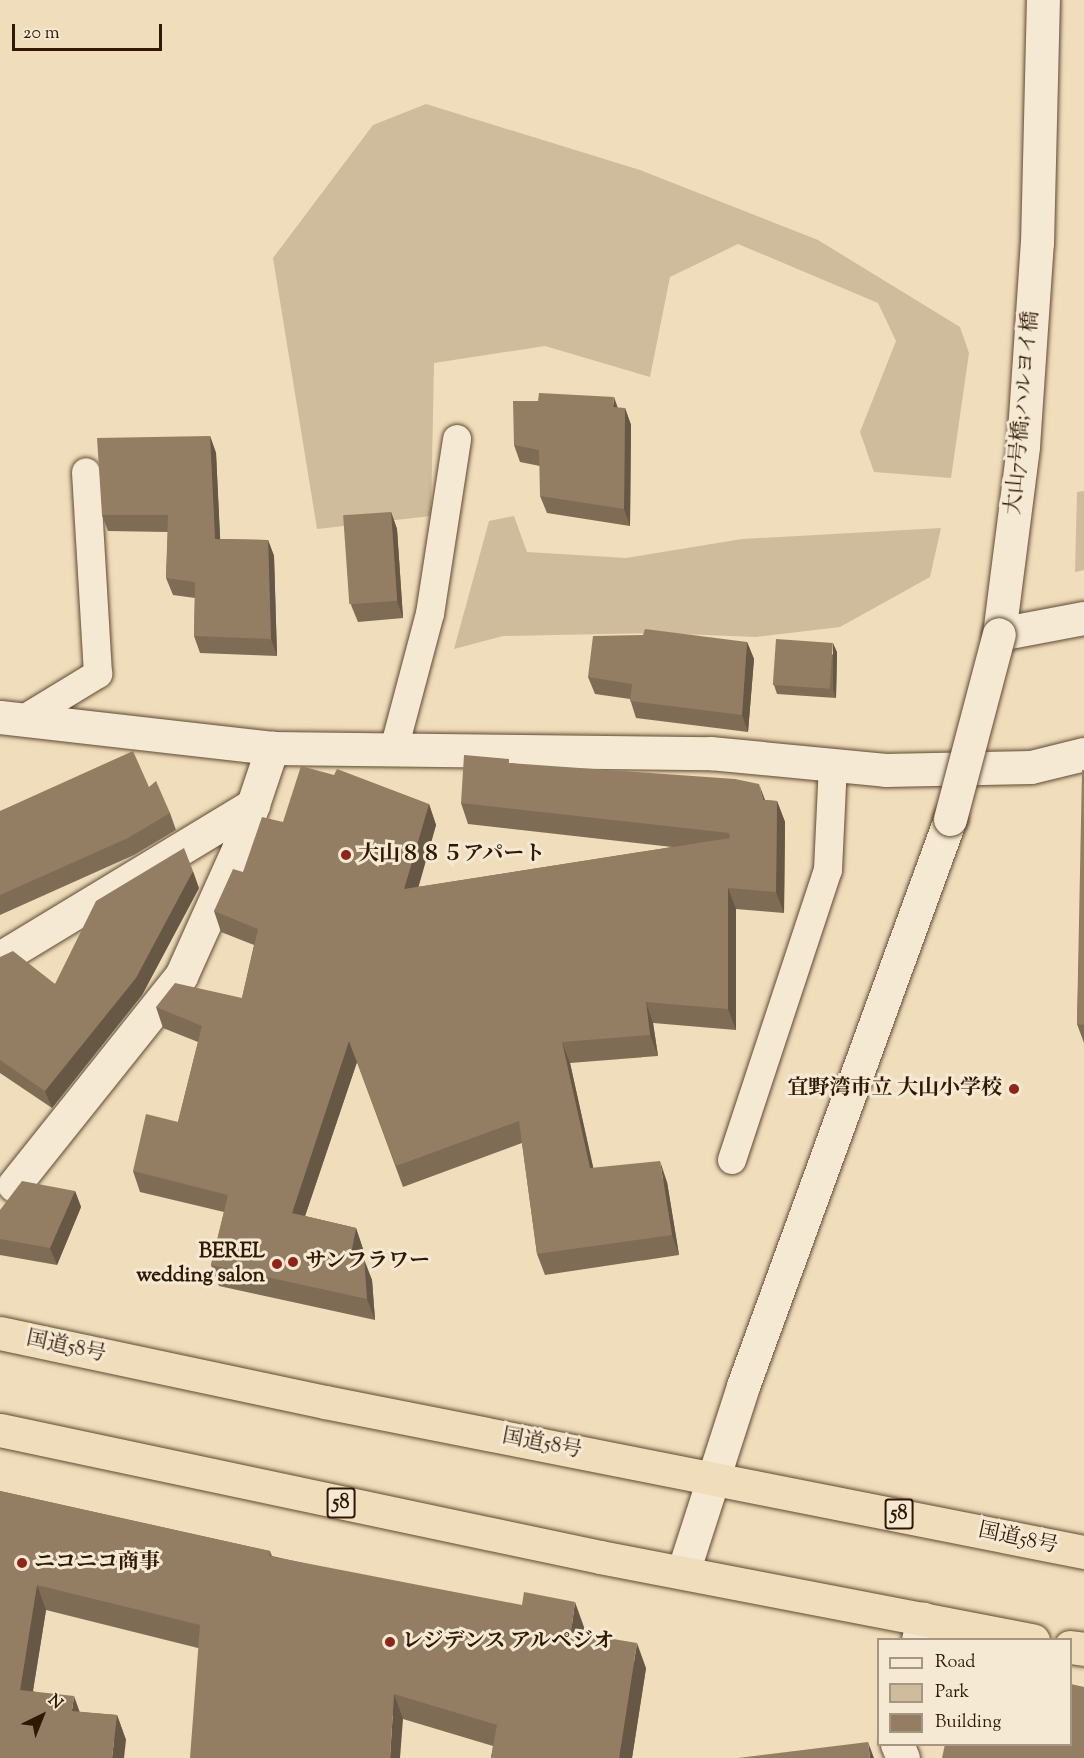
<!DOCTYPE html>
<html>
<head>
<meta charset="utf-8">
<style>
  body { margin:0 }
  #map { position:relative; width:1084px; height:1758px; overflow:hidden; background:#efddbb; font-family:"Sorts Mill Goudy","Noto Serif JP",serif }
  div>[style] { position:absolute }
  .green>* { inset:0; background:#cfbc9c }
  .roads { filter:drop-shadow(0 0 2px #604932) drop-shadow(0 0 2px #604932) }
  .service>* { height:28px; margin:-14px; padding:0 14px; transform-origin:14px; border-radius:14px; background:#f5e9d3 }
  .minor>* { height:33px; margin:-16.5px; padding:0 16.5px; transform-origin:16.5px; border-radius:16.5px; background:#f5e9d3 }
  .tertiary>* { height:33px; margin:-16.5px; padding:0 16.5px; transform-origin:16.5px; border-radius:16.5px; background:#f5e9d3 }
  .trunk>* { height:33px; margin:-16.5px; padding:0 16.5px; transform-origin:16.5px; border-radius:16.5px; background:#efddbb }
  .bridges { filter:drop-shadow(0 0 2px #604932) drop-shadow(0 0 2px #604932) }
  .tertiary-bridge>* { height:33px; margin:-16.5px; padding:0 16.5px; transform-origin:16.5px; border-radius:16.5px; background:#f5e9d3 }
  .wall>* { inset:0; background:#7e6c55 }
  .shaded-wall>* { inset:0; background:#675845 }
  .building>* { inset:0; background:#937e63; transform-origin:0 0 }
  .dots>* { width:16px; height:16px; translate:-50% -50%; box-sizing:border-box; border:3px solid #f5e9d3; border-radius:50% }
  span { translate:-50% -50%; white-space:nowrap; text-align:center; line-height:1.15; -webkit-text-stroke:6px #f5e9d3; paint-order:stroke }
  .shield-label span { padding:2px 4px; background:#f5e9d3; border:2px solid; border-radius:4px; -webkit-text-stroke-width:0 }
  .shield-label { font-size:20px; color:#301804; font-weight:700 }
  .street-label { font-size:21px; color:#301804 }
  .poi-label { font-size:21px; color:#301804; font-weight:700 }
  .left { translate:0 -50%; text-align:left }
  .right { translate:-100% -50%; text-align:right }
  .legend { position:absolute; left:877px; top:1638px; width:195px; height:108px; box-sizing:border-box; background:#f5e9d3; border:2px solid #a69580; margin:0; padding:8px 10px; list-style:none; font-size:18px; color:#301804 }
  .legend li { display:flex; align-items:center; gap:12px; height:30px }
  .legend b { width:30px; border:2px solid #a69580 }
  .north { position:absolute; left:12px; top:1686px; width:60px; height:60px; -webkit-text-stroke:4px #f5e9d3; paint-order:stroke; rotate:43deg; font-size:16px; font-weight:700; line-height:24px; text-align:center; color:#301804 }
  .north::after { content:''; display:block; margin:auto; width:21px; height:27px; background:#301804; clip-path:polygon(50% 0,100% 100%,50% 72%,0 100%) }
  .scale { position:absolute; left:12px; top:24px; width:150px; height:27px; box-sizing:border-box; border:3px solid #301804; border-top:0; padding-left:8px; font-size:18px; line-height:21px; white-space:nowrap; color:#301804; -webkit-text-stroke:4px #f5e9d3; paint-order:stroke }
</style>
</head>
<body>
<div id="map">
  <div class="green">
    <div style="clip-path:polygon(426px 104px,640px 170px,818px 240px,960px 327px,969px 353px,951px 478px,874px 472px,860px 432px,896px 341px,878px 303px,738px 244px,670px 277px,650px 377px,545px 346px,434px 363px,431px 516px,317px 529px,273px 258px,373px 125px)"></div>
    <div style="clip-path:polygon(1084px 491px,1084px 570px,1075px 572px,1077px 492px)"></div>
    <div style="clip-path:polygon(514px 516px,527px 552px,626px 558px,742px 539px,941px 528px,930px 577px,840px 627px,756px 637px,655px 633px,503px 636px,454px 649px,489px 521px)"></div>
  </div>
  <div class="roads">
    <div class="service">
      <div style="left:24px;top:719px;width:87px;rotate:-31.3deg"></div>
      <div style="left:98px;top:674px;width:202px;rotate:-93.4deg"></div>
      <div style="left:394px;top:749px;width:140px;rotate:-75.1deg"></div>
      <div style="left:430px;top:614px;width:177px;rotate:-81.2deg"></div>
      <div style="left:732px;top:1160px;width:305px;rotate:-71.7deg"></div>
      <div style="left:828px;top:870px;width:105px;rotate:-87.3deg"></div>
    </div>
    <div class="minor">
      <div style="left:999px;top:634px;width:86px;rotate:-10.7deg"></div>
      <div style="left:0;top:717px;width:274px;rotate:6.5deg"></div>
      <div style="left:272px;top:748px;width:438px;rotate:0.7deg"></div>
      <div style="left:710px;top:753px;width:176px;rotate:5.5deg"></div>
      <div style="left:885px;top:770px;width:146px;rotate:-1.2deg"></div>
      <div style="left:1031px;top:767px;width:55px;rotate:-13.8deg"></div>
      <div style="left:0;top:958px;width:296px;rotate:-31.2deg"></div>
      <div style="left:14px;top:1185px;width:268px;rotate:-51.4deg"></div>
      <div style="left:181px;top:976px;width:139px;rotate:-65.8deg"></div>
      <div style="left:238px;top:849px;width:107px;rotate:-71.4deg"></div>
      <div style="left:918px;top:1640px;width:22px;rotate:-77deg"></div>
      <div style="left:897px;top:1744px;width:15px;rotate:67deg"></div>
    </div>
    <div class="tertiary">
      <div style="left:999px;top:634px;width:190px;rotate:-82.7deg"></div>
      <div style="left:1023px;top:446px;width:203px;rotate:-86.1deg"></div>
      <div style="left:1037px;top:243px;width:243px;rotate:-88.6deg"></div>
      <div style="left:683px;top:1572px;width:195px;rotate:-72.1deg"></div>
      <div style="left:743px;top:1386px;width:604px;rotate:-69.94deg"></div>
    </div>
    <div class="trunk">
      <div style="left:0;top:1333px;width:332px;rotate:12deg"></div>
      <div style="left:325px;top:1402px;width:774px;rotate:11.18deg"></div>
      <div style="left:0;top:1430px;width:613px;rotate:11.95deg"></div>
      <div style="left:600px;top:1557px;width:441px;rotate:10.9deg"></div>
      <div style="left:1070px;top:1647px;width:14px;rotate:8deg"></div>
    </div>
  </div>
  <div class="bridges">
    <div class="tertiary-bridge">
      <div style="left:950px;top:819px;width:191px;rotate:-75.2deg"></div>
    </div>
  </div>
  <div class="wall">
    <div style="clip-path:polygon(617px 408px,625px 408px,631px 425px,630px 526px,547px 513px,540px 496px,540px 466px,520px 462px,514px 445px)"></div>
    <div style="clip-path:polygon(210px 436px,216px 453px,220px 539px,268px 540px,274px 556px,277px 656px,200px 653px,194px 636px,195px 598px,173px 595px,166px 578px,168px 532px,108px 531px,102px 515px)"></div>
    <div style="clip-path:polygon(391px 512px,397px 529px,403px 618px,358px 622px,351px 605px)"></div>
    <div style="clip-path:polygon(747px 642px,754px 659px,748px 732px,636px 718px,630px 699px,595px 694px,588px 677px)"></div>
    <div style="clip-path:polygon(837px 652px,836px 698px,777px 694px,774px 685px)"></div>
    <div style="clip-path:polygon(511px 763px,765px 800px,777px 801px,785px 822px,784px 913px,736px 909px,736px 1030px,653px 1023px,658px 1056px,570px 1063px,593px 1168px,667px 1182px,679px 1255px,545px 1275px,537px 1254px,522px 1143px,403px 1187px,357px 1062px,305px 1216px,356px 1228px,363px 1249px,362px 1258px,372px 1280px,375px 1320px,219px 1286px,211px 1265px,224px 1212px,140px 1192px,133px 1171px,178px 1122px,198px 1042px,163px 1028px,156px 1007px,242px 998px,254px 945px,221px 932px,214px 911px,243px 872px,283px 822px,429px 804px,436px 825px,418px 887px,672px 847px,468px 824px,461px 803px)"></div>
    <div style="clip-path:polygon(1084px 770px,1084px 1043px,1077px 1024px)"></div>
    <div style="clip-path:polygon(149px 787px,170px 813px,176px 830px,134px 855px,0 915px,0 811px)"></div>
    <div style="clip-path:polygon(199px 888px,142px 995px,52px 1108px,0 1073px,0 957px,55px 984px)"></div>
    <div style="clip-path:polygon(75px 1191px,81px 1207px,57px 1265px,0 1255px,0 1210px)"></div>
    <div style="clip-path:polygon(0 1491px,270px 1551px,272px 1556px,584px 1627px,583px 1634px,646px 1668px,632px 1758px,491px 1758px,493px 1746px,403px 1719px,198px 1648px,46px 1610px,33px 1691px,79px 1712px,117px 1715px,126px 1740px,0 1758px)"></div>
  </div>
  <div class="shaded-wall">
    <div style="clip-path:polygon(614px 397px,620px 414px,613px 407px)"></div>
    <div style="clip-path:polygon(625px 408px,631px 425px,630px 526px,624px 509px)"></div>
    <div style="clip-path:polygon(210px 436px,216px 453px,221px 556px,215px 539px)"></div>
    <div style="clip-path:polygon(391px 512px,397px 529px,403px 618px,397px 601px)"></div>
    <div style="clip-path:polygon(268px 540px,274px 556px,277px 656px,271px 639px)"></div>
    <div style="clip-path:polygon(747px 642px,754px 659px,748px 732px,742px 715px)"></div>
    <div style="clip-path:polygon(833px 643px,837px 652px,836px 698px,833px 690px)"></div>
    <div style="clip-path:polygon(759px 784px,767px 805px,763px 800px)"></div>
    <div style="clip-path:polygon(777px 801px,785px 822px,784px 913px,776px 892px)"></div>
    <div style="clip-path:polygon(429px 804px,436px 825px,412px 910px,404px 889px)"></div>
    <div style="clip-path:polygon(193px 871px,199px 888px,142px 995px,52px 1108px,45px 1091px)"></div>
    <div style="clip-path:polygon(728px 888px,736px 909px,736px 1030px,728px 1009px)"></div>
    <div style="clip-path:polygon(646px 1002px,653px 1023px,658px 1056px,650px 1035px)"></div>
    <div style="clip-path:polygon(349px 1041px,357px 1062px,299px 1234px,292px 1213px)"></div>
    <div style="clip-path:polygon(562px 1042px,570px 1063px,598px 1189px,590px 1168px)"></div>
    <div style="clip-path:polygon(660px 1161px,667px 1182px,679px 1255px,672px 1235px)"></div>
    <div style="clip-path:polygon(75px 1191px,81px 1207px,57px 1265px,50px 1248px)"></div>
    <div style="clip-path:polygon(356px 1228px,363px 1249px,359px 1274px,351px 1254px)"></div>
    <div style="clip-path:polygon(364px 1259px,372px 1280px,375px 1320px,367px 1299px)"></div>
    <div style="clip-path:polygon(37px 1585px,46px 1610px,29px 1715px,20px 1690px)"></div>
    <div style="clip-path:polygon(575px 1602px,584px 1627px,580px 1657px,571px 1632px)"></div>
    <div style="clip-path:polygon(637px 1643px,646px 1668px,632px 1758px,619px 1758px)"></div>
    <div style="clip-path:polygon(394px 1694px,403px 1719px,400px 1758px,390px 1758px)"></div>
    <div style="clip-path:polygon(74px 1696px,83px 1721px,72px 1711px)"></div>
    <div style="clip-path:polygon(117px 1715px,126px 1740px,124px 1758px,112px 1758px)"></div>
    <div style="clip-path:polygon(868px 1742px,874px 1758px,870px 1758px)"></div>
  </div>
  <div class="building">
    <div style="clip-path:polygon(539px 393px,614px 397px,613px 407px,625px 408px,624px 509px,540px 496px,539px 450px,514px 445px,513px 401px,538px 401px)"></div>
    <div style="clip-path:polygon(210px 436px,215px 539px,268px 540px,271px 639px,194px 636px,195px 582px,166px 578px,168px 515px,102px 515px,97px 438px)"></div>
    <div style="left:391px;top:512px;width:89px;height:48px;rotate:86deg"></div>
    <div style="clip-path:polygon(645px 629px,747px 642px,742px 715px,630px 701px,632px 684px,588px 677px,593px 636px,643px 635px)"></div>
    <div style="left:776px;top:639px;width:57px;height:46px;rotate:4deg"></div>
    <div style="clip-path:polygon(133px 751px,149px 787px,156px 781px,170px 813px,128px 838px,0 895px,0 811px)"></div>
    <div style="clip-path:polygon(464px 755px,509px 759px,509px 763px,735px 779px,759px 784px,763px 800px,777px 801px,776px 892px,728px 888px,728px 1009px,646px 1002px,650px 1035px,562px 1042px,590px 1168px,660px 1161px,672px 1235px,537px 1254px,519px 1121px,396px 1166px,349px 1041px,292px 1213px,356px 1228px,351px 1254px,364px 1259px,367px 1299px,211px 1265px,228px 1195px,133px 1171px,146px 1114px,178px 1122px,202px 1026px,156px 1007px,175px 983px,242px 998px,258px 929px,214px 911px,233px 869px,243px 872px,262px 817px,283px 822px,301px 766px,334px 775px,337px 769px,429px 804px,404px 889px,730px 838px,729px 833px,461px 803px)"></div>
    <div style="clip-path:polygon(1082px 770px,1084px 770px,1084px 1025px,1077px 1024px)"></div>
    <div style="clip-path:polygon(184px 848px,193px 871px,136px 978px,45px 1091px,0 1060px,0 957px,13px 951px,55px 984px,96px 901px)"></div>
    <div style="clip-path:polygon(22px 1181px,75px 1191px,50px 1248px,0 1239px,0 1210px)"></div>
    <div style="clip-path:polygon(0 1491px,270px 1551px,269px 1556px,522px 1605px,524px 1592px,575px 1602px,571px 1632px,637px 1643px,619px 1758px,491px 1758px,497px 1725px,394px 1694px,390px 1758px,190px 1758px,200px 1625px,37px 1585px,20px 1690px,74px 1696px,72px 1711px,117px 1715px,112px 1758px,0 1758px)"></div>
    <div style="clip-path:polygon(1071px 1684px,1084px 1687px,1084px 1758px,942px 1758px,945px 1744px,1071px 1744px)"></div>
    <div style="clip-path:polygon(868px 1742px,870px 1758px,738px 1758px)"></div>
  </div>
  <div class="dots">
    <div style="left:346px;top:855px;background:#8f2418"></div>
    <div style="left:1014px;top:1089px;background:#8f2418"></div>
    <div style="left:293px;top:1262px;background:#8f2418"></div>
    <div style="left:277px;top:1264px;background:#8f2418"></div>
    <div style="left:22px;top:1563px;background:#8f2418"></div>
    <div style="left:390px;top:1642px;background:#8f2418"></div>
  </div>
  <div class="shield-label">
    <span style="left:341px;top:1503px">58</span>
    <span style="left:899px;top:1514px">58</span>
  </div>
  <div class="street-label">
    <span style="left:1023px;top:413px;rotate:-85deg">大山7号橋;ハルヨイ橋</span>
    <span style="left:66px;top:1347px;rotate:12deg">国道58号</span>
    <span style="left:542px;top:1444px;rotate:11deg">国道58号</span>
    <span style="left:1018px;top:1539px;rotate:12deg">国道58号</span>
  </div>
  <div class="poi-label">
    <span class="left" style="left:358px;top:855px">大山８８５アパート</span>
    <span class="right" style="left:1002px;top:1089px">宜野湾市立 大山小学校</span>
    <span class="right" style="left:265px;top:1264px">BEREL<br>wedding salon</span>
    <span class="left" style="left:305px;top:1262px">サンフラワー</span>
    <span class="left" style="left:34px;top:1563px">ニコニコ商事</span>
    <span class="left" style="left:402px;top:1642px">レジデンス アルペジオ</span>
  </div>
  <ul class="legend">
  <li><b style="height:8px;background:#f5e9d3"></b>Road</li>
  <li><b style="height:16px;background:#cfbc9c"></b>Park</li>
  <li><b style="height:16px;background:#937e63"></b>Building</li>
  </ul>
  <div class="north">N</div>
  <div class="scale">20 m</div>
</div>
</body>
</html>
